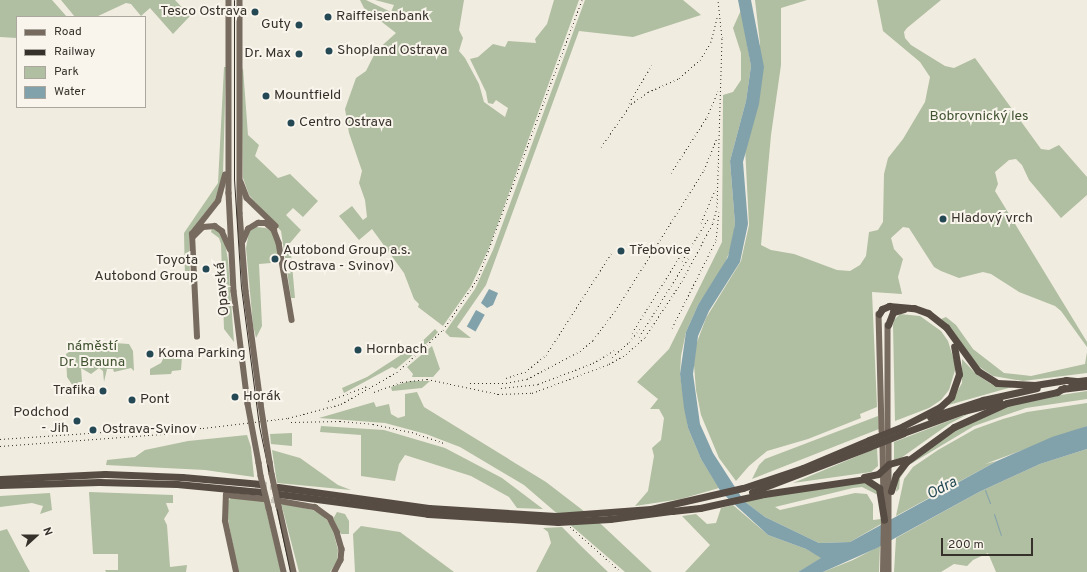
<!DOCTYPE html>
<html>
<head>
<meta charset="utf-8">
<style>
  body { margin:0 }
  #map { position:relative; width:1087px; height:572px; overflow:hidden; background:#f1ece0; font-family:Overpass,sans-serif }
  div>[style] { position:absolute }
  .green>* { inset:0; background:#b0bea1 }
  .water>* { inset:0; background:#82a2ab; transform-origin:0 0 }
  .stream>* { height:1px; margin:-0.5px; padding:0 0.5px; transform-origin:0.5px; border-radius:0.5px; background:#82a2ab }
  .major-tunnel>* { height:5.5px; margin-top:-2.75px; transform-origin:0; background:repeating-linear-gradient(90deg,#ccc7bc 0 5.5px,transparent 0 8.5px) }
  .highway-tunnel>* { height:7px; margin-top:-3.5px; transform-origin:0; background:repeating-linear-gradient(90deg,#ccc7bc 0 7px,transparent 0 10.5px) }
  .major>* { height:5.5px; margin:-2.75px; padding:0 2.75px; transform-origin:2.75px; border-radius:2.75px; background:#776a5e }
  .highway>* { height:7px; margin:-3.5px; padding:0 3.5px; transform-origin:3.5px; border-radius:3.5px; background:#574c43 }
  .tram>* { height:1px; margin:-0.5px; padding:0 0.5px; transform-origin:0.5px; border-radius:0.5px; background:#37312b }
  .rail>* { height:1px; margin-top:-0.5px; transform-origin:0; background:repeating-linear-gradient(90deg,#37312b 0 1px,transparent 0 4px) }
  .major-bridge>* { height:5.5px; margin:-2.75px; padding:0 2.75px; transform-origin:2.75px; border-radius:2.75px; background:#776a5e }
  .highway-bridge>* { height:7px; margin:-3.5px; padding:0 3.5px; transform-origin:3.5px; border-radius:3.5px; background:#574c43 }
  .dots>* { width:11px; height:11px; translate:-50% -50%; box-sizing:border-box; border:2px solid #f9f5ec; border-radius:50% }
  span { translate:-50% -50%; white-space:nowrap; text-align:center; line-height:1.15; -webkit-text-stroke:4px #f9f5ec; paint-order:stroke }
  .poi-label { font-size:14px; color:#37312b }
  .right { translate:-100% -50%; text-align:right }
  .left { translate:0 -50%; text-align:left }
  .park-label { font-size:14px; color:#415331 }
  .street-label { font-size:14px; color:#37312b }
  .water-label { font-size:15px; color:#244954; font-style:italic }
  .legend { position:absolute; left:16px; top:16px; width:130px; height:92px; box-sizing:border-box; background:#f9f5ec; border:1px solid #aba79f; margin:0; padding:5px 7px; list-style:none; font-size:12px; color:#37312b }
  .legend li { display:flex; align-items:center; gap:8px; height:20px }
  .legend b { width:20px; border:1px solid #aba79f }
  .north { position:absolute; left:16px; top:516px; width:40px; height:40px; -webkit-text-stroke:3px #f9f5ec; paint-order:stroke; rotate:69deg; font-size:11px; font-weight:700; line-height:16px; text-align:center; color:#37312b }
  .north::after { content:''; display:block; margin:auto; width:14px; height:18px; background:#37312b; clip-path:polygon(50% 0,100% 100%,50% 72%,0 100%) }
  .scale { position:absolute; left:941px; top:538px; width:92px; height:18px; box-sizing:border-box; border:2px solid #37312b; border-top:0; padding-left:5px; font-size:12px; line-height:14px; white-space:nowrap; color:#37312b; -webkit-text-stroke:3px #f9f5ec; paint-order:stroke }
</style>
</head>
<body>
<div id="map">
  <div class="green">
    <div style="clip-path:polygon(0 0,52px 0,67px 17px,17px 17px,17px 38px,0 37px)"></div>
    <div style="clip-path:polygon(61px 0,175px 0,190px 16px,173px 34px,150px 8px,141px 16px,131px 4px,126px 3px,96px 17px,75px 17px)"></div>
    <div style="clip-path:polygon(360px 0,366px 0,391px 12px,394px 5px,375px 0,464px 0,459px 30px,463px 38px,459px 51px,465px 58px,479px 84px,484px 102px,505px 117px,508px 108px,496px 100px,493px 104px,488px 103px,486px 92px,470px 59px,478px 57px,493px 44px,505px 47px,508px 41px,536px 43px,535px 39px,547px 24px,554px 0,579px 0,489px 248px,471px 286px,443px 326px,418px 307px,419px 304px,414px 299px,404px 273px,372px 229px,359px 240px,339px 216px,352px 206px,363px 220px,367px 217px,365px 200px,359px 183px,362px 171px,349px 133px,345px 109px,356px 78px,366px 71px,376px 51px,396px 33px,364px 8px)"></div>
    <div style="clip-path:polygon(585px 0,683px 0,701px 15px,633px 37px,579px 31px,486px 285px,457px 327px,471px 338px,450px 337px,445px 332px,475px 289px,493px 250px)"></div>
    <div style="clip-path:polygon(755px 0,807px 0,781px 8px,781px 65px,771px 135px,761px 245px,771px 250px,794px 254px,837px 270px,850px 271px,860px 265px,866px 256px,869px 232px,878px 230px,883px 222px,884px 174px,888px 158px,903px 139px,925px 102px,930px 77px,920px 62px,883px 31px,877px 0,941px 0,907px 28px,904px 32px,905px 38px,911px 45px,945px 66px,954px 68px,975px 58px,1041px 149px,1049px 150px,1059px 145px,1087px 177px,1087px 195px,1061px 218px,1029px 180px,1022px 165px,1016px 159px,1009px 160px,995px 172px,998px 184px,995px 191px,1087px 342px,1087px 347px,1061px 311px,1055px 306px,1019px 292px,991px 274px,983px 272px,959px 278px,941px 271px,934px 267px,909px 228px,903px 227px,891px 238px,894px 249px,903px 259px,898px 277px,902px 294px,872px 292px,877px 407px,860px 414px,861px 418px,808px 439px,767px 451px,749px 466px,736px 481px,719px 458px,701px 415px,696px 390px,693px 353px,706px 318px,741px 261px,749px 225px,745px 147px,760px 44px)"></div>
    <div style="clip-path:polygon(741px 10px,751px 66px,746px 101px,730px 161px,735px 224px,732px 246px,722px 270px,698px 305px,686px 332px,681px 356px,680px 374px,688px 428px,701px 459px,719px 488px,681px 499px,635px 506px,648px 491px,654px 456px,652px 448px,661px 440px,664px 418px,659px 409px,650px 409px,658px 399px,637px 382px,669px 349px,722px 242px,723px 95px,733px 92px,741px 80px,741px 53px,733px 28px)"></div>
    <div style="clip-path:polygon(224px 67px,226px 67px,223px 175px,215px 200px,189px 233px,190px 276px,185px 277px,184px 233px,218px 183px)"></div>
    <div style="clip-path:polygon(243px 68px,248px 135px,259px 145px,255px 156px,278px 178px,290px 174px,318px 201px,303px 217px,293px 208px,286px 215px,301px 230px,290px 243px,295px 298px,291px 298px,281px 231px,249px 195px,243px 178px,241px 72px)"></div>
    <div style="clip-path:polygon(256px 227px,266px 228px,272px 232px,277px 238px,278px 255px,271px 256px,271px 263px,259px 264px,262px 326px,256px 338px,253px 325px,246px 248px,249px 232px)"></div>
    <div style="clip-path:polygon(212px 228px,220px 232px,224px 238px,228px 260px,234px 342px,224px 329px,221px 244px,219px 238px,211px 232px)"></div>
    <div style="clip-path:polygon(900px 314px,920px 316px,941px 331px,948px 341px,956px 367px,949px 390px,941px 400px,929px 408px,895px 421px,893px 325px,894px 320px)"></div>
    <div style="clip-path:polygon(946px 317px,956px 325px,973px 349px,1004px 373px,1031px 376px,1085px 364px,1087px 352px,1087px 373px,1023px 381px,993px 376px,975px 364px,941px 319px)"></div>
    <div style="clip-path:polygon(435px 329px,438px 332px,433px 338px,396px 369px,392px 367px,344px 393px,342px 388px,367px 377px,404px 353px,411px 352px)"></div>
    <div style="clip-path:polygon(85px 341px,129px 344px,133px 351px,134px 371px,131px 368px,114px 372px,113px 369px,107px 369px,104px 382px,103px 371px,99px 368px,91px 374px,81px 368px,82px 382px,78px 382px,78px 387px,73px 386px,67px 377px,66px 354px)"></div>
    <div style="clip-path:polygon(432px 346px,440px 369px,433px 377px,412px 377px,413px 374px,407px 367px)"></div>
    <div style="clip-path:polygon(167px 351px,187px 351px,187px 357px,182px 357px,181px 370px,172px 371px,171px 374px,150px 375px,150px 369px,161px 363px)"></div>
    <div style="clip-path:polygon(962px 359px,976px 374px,991px 384px,1012px 387px,945px 406px,952px 401px,962px 383px)"></div>
    <div style="clip-path:polygon(410px 381px,430px 381px,422px 388px,392px 391px,391px 387px)"></div>
    <div style="clip-path:polygon(1087px 391px,1087px 399px,1026px 408px,974px 426px,909px 465px,900px 478px,899px 489px,896px 492px,898px 478px,905px 467px,948px 433px,987px 413px,1028px 400px)"></div>
    <div style="clip-path:polygon(417px 392px,424px 407px,546px 482px,602px 525px,652px 572px,625px 572px,524px 485px,460px 447px,426px 434px,385px 423px,319px 418px,374px 402px,376px 407px,389px 404px,391px 414px,398px 418px,405px 416px,405px 394px)"></div>
    <div style="clip-path:polygon(1087px 403px,1087px 426px,985px 464px,997px 461px,896px 516px,904px 479px,913px 467px,938px 450px,975px 429px,1003px 419px,1027px 412px)"></div>
    <div style="clip-path:polygon(972px 412px,949px 424px,901px 458px,894px 460px,894px 442px)"></div>
    <div style="clip-path:polygon(878px 416px,879px 429px,752px 479px,759px 465px,765px 459px)"></div>
    <div style="clip-path:polygon(321px 426px,384px 430px,445px 448px,502px 478px,543px 509px,517px 508px,509px 497px,471px 476px,405px 455px,399px 464px,395px 481px,361px 476px,361px 435px,320px 432px)"></div>
    <div style="clip-path:polygon(292px 433px,292px 446px,271px 444px,270px 434px)"></div>
    <div style="clip-path:polygon(247px 435px,251px 447px,254px 477px,205px 470px,106px 465px,107px 460px,135px 457px,145px 450px,188px 441px)"></div>
    <div style="clip-path:polygon(877px 448px,878px 466px,871px 472px,793px 483px)"></div>
    <div style="clip-path:polygon(1087px 449px,1087px 572px,996px 572px,988px 553px,973px 560px,967px 566px,954px 564px,941px 572px,894px 572px,896px 538px,979px 492px,1040px 464px)"></div>
    <div style="clip-path:polygon(272px 450px,300px 458px,338px 485px,351px 490px,277px 483px)"></div>
    <div style="clip-path:polygon(862px 482px,876px 487px,878px 495px,862px 487px,853px 488px,775px 507px,780px 510px,855px 493px,867px 494px,873px 504px,873px 520px,881px 519px,881px 524px,850px 542px,819px 543px,765px 517px,744px 501px)"></div>
    <div style="clip-path:polygon(89px 492px,173px 495px,173px 503px,166px 503px,169px 511px,164px 519px,167px 525px,170px 567px,187px 565px,186px 572px,106px 572px,105px 570px,118px 570px,118px 554px,93px 554px)"></div>
    <div style="clip-path:polygon(50px 493px,52px 510px,40px 514px,43px 506px,32px 503px,0 507px,0 496px)"></div>
    <div style="clip-path:polygon(232px 497px,264px 501px,281px 572px,238px 572px,228px 519px,227px 502px)"></div>
    <div style="clip-path:polygon(281px 503px,313px 510px,324px 516px,332px 527px,338px 550px,337px 561px,330px 572px,299px 572px)"></div>
    <div style="clip-path:polygon(733px 505px,768px 535px,806px 549px,822px 558px,798px 572px,685px 572px,710px 545px,682px 516px,696px 514px,707px 524px,716px 523px,721px 508px)"></div>
    <div style="clip-path:polygon(337px 512px,345px 514px,349px 521px,349px 534px,341px 534px,333px 519px)"></div>
    <div style="clip-path:polygon(361px 526px,400px 532px,454px 572px,355px 572px,353px 534px)"></div>
    <div style="clip-path:polygon(562px 527px,583px 548px,608px 572px,536px 572px,551px 543px,548px 532px,543px 528px)"></div>
    <div style="clip-path:polygon(7px 529px,26px 565px,30px 572px,0 572px,0 531px)"></div>
    <div style="clip-path:polygon(880px 546px,879px 572px,823px 572px,853px 560px)"></div>
  </div>
  <div class="water">
    <div style="clip-path:polygon(738px 0,751px 0,764px 67px,759px 104px,743px 162px,748px 224px,740px 262px,709px 311px,698px 336px,693px 374px,700px 424px,713px 453px,744px 501px,765px 517px,819px 543px,850px 542px,997px 461px,1052px 437px,1087px 426px,1087px 449px,1040px 464px,979px 492px,877px 548px,823px 572px,798px 572px,821px 558px,806px 549px,768px 535px,721px 492px,701px 459px,688px 428px,684px 408px,680px 374px,686px 332px,698px 305px,728px 257px,735px 224px,730px 161px,746px 101px,751px 66px)"></div>
    <div style="clip-path:polygon(489px 289px,498px 293px,493px 305px,487px 308px,481px 303px)"></div>
    <div style="left:476px;top:310px;width:10px;height:19px;rotate:29deg"></div>
  </div>
  <div class="stream">
    <div style="left:985px;top:490px;width:14px;rotate:69deg"></div>
    <div style="left:994px;top:514px;width:22px;rotate:72deg"></div>
  </div>
  <div class="major-tunnel">
    <div style="left:263px;top:499px;width:17px;rotate:7deg"></div>
  </div>
  <div class="highway-tunnel">
    <div style="left:260px;top:484px;width:18px;rotate:9deg"></div>
  </div>
  <div class="major">
    <div style="left:229px;top:0;width:193px;rotate:90deg"></div>
    <div style="left:229px;top:193px;width:98px;rotate:87.1deg"></div>
    <div style="left:234px;top:291px;width:114px;rotate:82.9deg"></div>
    <div style="left:240px;top:0;width:213px;rotate:90deg"></div>
    <div style="left:240px;top:213px;width:78px;rotate:85.6deg"></div>
    <div style="left:246px;top:291px;width:114px;rotate:82.4deg"></div>
    <div style="left:241px;top:182px;width:17px;rotate:69deg"></div>
    <div style="left:247px;top:198px;width:40px;rotate:44deg"></div>
    <div style="left:193px;top:237px;width:14px;rotate:-45deg"></div>
    <div style="left:203px;top:227px;width:12px;rotate:-5deg"></div>
    <div style="left:215px;top:226px;width:9px;rotate:36deg"></div>
    <div style="left:222px;top:231px;width:20px;rotate:66deg"></div>
    <div style="left:243px;top:241px;width:13px;rotate:-67deg"></div>
    <div style="left:248px;top:229px;width:12px;rotate:-31deg"></div>
    <div style="left:258px;top:223px;width:8px"></div>
    <div style="left:266px;top:223px;width:11px;rotate:41deg"></div>
    <div style="left:274px;top:230px;width:14px;rotate:69deg"></div>
    <div style="left:279px;top:243px;width:78px;rotate:80.4deg"></div>
    <div style="left:879px;top:314px;width:117px;rotate:88.5deg"></div>
    <div style="left:888px;top:325px;width:104px;rotate:90deg"></div>
    <div style="left:197px;top:337px;width:103px;rotate:-92.8deg"></div>
    <div style="left:192px;top:234px;width:42px;rotate:-51.8deg"></div>
    <div style="left:218px;top:201px;width:27px;rotate:-75deg"></div>
    <div style="left:889px;top:443px;width:129px;rotate:90deg"></div>
    <div style="left:883px;top:445px;width:59px;rotate:89deg"></div>
    <div style="left:270px;top:462px;width:12px;rotate:81deg"></div>
    <div style="left:259px;top:463px;width:13px;rotate:81deg"></div>
    <div style="left:280px;top:501px;width:36px;rotate:10deg"></div>
    <div style="left:315px;top:507px;width:19px;rotate:36deg"></div>
    <div style="left:330px;top:518px;width:16px;rotate:63deg"></div>
    <div style="left:337px;top:532px;width:18px;rotate:74deg"></div>
    <div style="left:342px;top:549px;width:11px;rotate:95deg"></div>
    <div style="left:341px;top:560px;width:13px;rotate:117deg"></div>
    <div style="left:279px;top:506px;width:68px;rotate:77.2deg"></div>
    <div style="left:269px;top:508px;width:66px;rotate:76.8deg"></div>
    <div style="left:236px;top:572px;width:52px;rotate:-102.2deg"></div>
    <div style="left:225px;top:521px;width:26px;rotate:-88deg"></div>
    <div style="left:226px;top:495px;width:37px;rotate:6deg"></div>
    <div style="left:883px;top:572px;width:56px;rotate:-89deg"></div>
  </div>
  <div class="highway">
    <div style="left:879px;top:314px;width:6px;rotate:-59deg"></div>
    <div style="left:882px;top:309px;width:8px;rotate:-23deg"></div>
    <div style="left:889px;top:306px;width:25px;rotate:5deg"></div>
    <div style="left:914px;top:308px;width:15px;rotate:20deg"></div>
    <div style="left:928px;top:313px;width:23px;rotate:38deg"></div>
    <div style="left:946px;top:327px;width:54px;rotate:54deg"></div>
    <div style="left:978px;top:371px;width:22px;rotate:32deg"></div>
    <div style="left:997px;top:383px;width:38px;rotate:3deg"></div>
    <div style="left:1035px;top:385px;width:31px;rotate:-9deg"></div>
    <div style="left:1066px;top:380px;width:10px;rotate:6deg"></div>
    <div style="left:888px;top:325px;width:14px;rotate:-69deg"></div>
    <div style="left:893px;top:312px;width:11px;rotate:-15deg"></div>
    <div style="left:1071px;top:382px;width:16px;rotate:-7deg"></div>
    <div style="left:1061px;top:389px;width:26px;rotate:-7deg"></div>
    <div style="left:930px;top:417px;width:56px;rotate:-17.8deg"></div>
    <div style="left:983px;top:400px;width:55px;rotate:-12.5deg"></div>
    <div style="left:903px;top:426px;width:42px;rotate:-27.2deg"></div>
    <div style="left:940px;top:407px;width:15px;rotate:-42deg"></div>
    <div style="left:951px;top:397px;width:24px;rotate:-71deg"></div>
    <div style="left:959px;top:374px;width:28px;rotate:-100deg"></div>
    <div style="left:903px;top:433px;width:64px;rotate:-20.1deg"></div>
    <div style="left:963px;top:411px;width:38px;rotate:-14deg"></div>
    <div style="left:864px;top:477px;width:14px;rotate:-12deg"></div>
    <div style="left:878px;top:474px;width:15px;rotate:-42deg"></div>
    <div style="left:889px;top:464px;width:18px;rotate:-16deg"></div>
    <div style="left:0;top:479px;width:105px;rotate:-2.7deg"></div>
    <div style="left:105px;top:474px;width:77px;rotate:2.2deg"></div>
    <div style="left:182px;top:477px;width:78px;rotate:5.1deg"></div>
    <div style="left:0;top:485px;width:99px;rotate:-1.7deg"></div>
    <div style="left:99px;top:482px;width:78px;rotate:1.5deg"></div>
    <div style="left:177px;top:484px;width:85px;rotate:5.4deg"></div>
    <div style="left:278px;top:487px;width:152px;rotate:7.9deg"></div>
    <div style="left:891px;top:491px;width:17px;rotate:-73deg"></div>
    <div style="left:896px;top:475px;width:16px;rotate:-52deg"></div>
    <div style="left:906px;top:462px;width:59px;rotate:-36.1deg"></div>
    <div style="left:954px;top:427px;width:58px;rotate:-24.4deg"></div>
    <div style="left:1007px;top:403px;width:51px;rotate:-12.4deg"></div>
    <div style="left:1057px;top:392px;width:8px;rotate:-30deg"></div>
    <div style="left:752px;top:492px;width:125px;rotate:-21deg"></div>
    <div style="left:279px;top:494px;width:150px;rotate:7.6deg"></div>
    <div style="left:428px;top:514px;width:130px;rotate:3.5deg"></div>
    <div style="left:651px;top:509px;width:94px;rotate:-12.9deg"></div>
    <div style="left:743px;top:488px;width:63px;rotate:-18.4deg"></div>
    <div style="left:803px;top:468px;width:72px;rotate:-23deg"></div>
    <div style="left:672px;top:511px;width:28px;rotate:-6deg"></div>
    <div style="left:700px;top:508px;width:66px;rotate:-12.3deg"></div>
    <div style="left:764px;top:494px;width:102px;rotate:-8.4deg"></div>
    <div style="left:865px;top:479px;width:17px;rotate:33deg"></div>
    <div style="left:879px;top:488px;width:32px;rotate:81deg"></div>
  </div>
  <div class="tram">
    <div style="left:234px;top:0;width:179px;rotate:90deg"></div>
    <div style="left:234px;top:179px;width:108px;rotate:86.3deg"></div>
    <div style="left:241px;top:287px;width:140px;rotate:82.6deg"></div>
    <div style="left:259px;top:426px;width:149px;rotate:78deg"></div>
  </div>
  <div class="rail">
    <div style="left:629px;top:103px;width:44px;rotate:-58.8deg"></div>
    <div style="left:601px;top:147px;width:52px;rotate:-55.1deg"></div>
    <div style="left:631px;top:104px;width:21px;rotate:-35deg"></div>
    <div style="left:648px;top:92px;width:34px;rotate:-24deg"></div>
    <div style="left:679px;top:78px;width:28px;rotate:-41deg"></div>
    <div style="left:700px;top:60px;width:21px;rotate:-59deg"></div>
    <div style="left:711px;top:42px;width:25px;rotate:-76deg"></div>
    <div style="left:671px;top:173px;width:67px;rotate:-57.3deg"></div>
    <div style="left:707px;top:117px;width:28px;rotate:-67deg"></div>
    <div style="left:701px;top:223px;width:36px;rotate:-67deg"></div>
    <div style="left:682px;top:261px;width:49px;rotate:-58.2deg"></div>
    <div style="left:672px;top:328px;width:98px;rotate:-63.4deg"></div>
    <div style="left:716px;top:240px;width:28px;rotate:-84deg"></div>
    <div style="left:632px;top:333px;width:94px;rotate:-58deg"></div>
    <div style="left:639px;top:337px;width:94px;rotate:-58deg"></div>
    <div style="left:612px;top:357px;width:23px;rotate:-41deg"></div>
    <div style="left:629px;top:342px;width:17px;rotate:-50deg"></div>
    <div style="left:506px;top:378px;width:20px;rotate:-18deg"></div>
    <div style="left:525px;top:372px;width:27px;rotate:-39deg"></div>
    <div style="left:546px;top:355px;width:122px;rotate:-57.3deg"></div>
    <div style="left:470px;top:383px;width:36px"></div>
    <div style="left:506px;top:383px;width:21px;rotate:-11deg"></div>
    <div style="left:527px;top:379px;width:60px;rotate:-27.8deg"></div>
    <div style="left:580px;top:351px;width:17px;rotate:-40deg"></div>
    <div style="left:593px;top:340px;width:36px;rotate:-53deg"></div>
    <div style="left:615px;top:311px;width:167px;rotate:-57.7deg"></div>
    <div style="left:704px;top:170px;width:35px;rotate:-68deg"></div>
    <div style="left:501px;top:388px;width:37px;rotate:-6deg"></div>
    <div style="left:538px;top:384px;width:59px;rotate:-20.9deg"></div>
    <div style="left:593px;top:363px;width:26px;rotate:-31deg"></div>
    <div style="left:374px;top:392px;width:30px;rotate:-20deg"></div>
    <div style="left:402px;top:382px;width:25px;rotate:-7deg"></div>
    <div style="left:427px;top:379px;width:73px;rotate:11.9deg"></div>
    <div style="left:498px;top:394px;width:34px;rotate:-2deg"></div>
    <div style="left:532px;top:393px;width:82px;rotate:-20.6deg"></div>
    <div style="left:609px;top:364px;width:20px;rotate:-30deg"></div>
    <div style="left:626px;top:354px;width:25px;rotate:-42deg"></div>
    <div style="left:645px;top:337px;width:67px;rotate:-56.5deg"></div>
    <div style="left:682px;top:281px;width:66px;rotate:-61.9deg"></div>
    <div style="left:713px;top:223px;width:16px;rotate:-76deg"></div>
    <div style="left:717px;top:207px;width:169px;rotate:-88.3deg"></div>
    <div style="left:722px;top:38px;width:38px;rotate:-96deg"></div>
    <div style="left:328px;top:401px;width:42px;rotate:-21deg"></div>
    <div style="left:291px;top:422px;width:49px;rotate:-1.2deg"></div>
    <div style="left:340px;top:421px;width:33px;rotate:5deg"></div>
    <div style="left:373px;top:424px;width:40px;rotate:12deg"></div>
    <div style="left:412px;top:432px;width:36px;rotate:19deg"></div>
    <div style="left:0;top:439px;width:148px;rotate:-3.9deg"></div>
    <div style="left:148px;top:429px;width:55px;rotate:-1deg"></div>
    <div style="left:203px;top:428px;width:86px;rotate:-6.7deg"></div>
    <div style="left:288px;top:418px;width:55px;rotate:-14.8deg"></div>
    <div style="left:341px;top:404px;width:64px;rotate:-29.7deg"></div>
    <div style="left:397px;top:372px;width:62px;rotate:-42.4deg"></div>
    <div style="left:443px;top:330px;width:63px;rotate:-56.1deg"></div>
    <div style="left:478px;top:278px;width:297px;rotate:-69.5deg"></div>
    <div style="left:0;top:446px;width:176px;rotate:-4.2deg"></div>
    <div style="left:567px;top:524px;width:72px;rotate:41.6deg"></div>
  </div>
  <div class="major-bridge">
    <div style="left:248px;top:404px;width:60px;rotate:79.4deg"></div>
    <div style="left:261px;top:404px;width:59px;rotate:81.2deg"></div>
    <div style="left:272px;top:474px;width:33px;rotate:78deg"></div>
    <div style="left:261px;top:476px;width:33px;rotate:76deg"></div>
  </div>
  <div class="highway-bridge">
    <div style="left:869px;top:440px;width:37px;rotate:-22deg"></div>
    <div style="left:869px;top:447px;width:37px;rotate:-22deg"></div>
    <div style="left:429px;top:508px;width:127px;rotate:3.6deg"></div>
    <div style="left:556px;top:516px;width:95px;rotate:-4.2deg"></div>
    <div style="left:558px;top:522px;width:52px;rotate:-3.3deg"></div>
    <div style="left:610px;top:519px;width:63px;rotate:-7.4deg"></div>
  </div>
  <div class="dots">
    <div style="left:255px;top:12px;background:#244954"></div>
    <div style="left:328px;top:17px;background:#244954"></div>
    <div style="left:299px;top:25px;background:#244954"></div>
    <div style="left:329px;top:51px;background:#244954"></div>
    <div style="left:299px;top:54px;background:#244954"></div>
    <div style="left:266px;top:96px;background:#244954"></div>
    <div style="left:291px;top:123px;background:#244954"></div>
    <div style="left:943px;top:219px;background:#244954"></div>
    <div style="left:621px;top:251px;background:#244954"></div>
    <div style="left:275px;top:259px;background:#244954"></div>
    <div style="left:206px;top:269px;background:#244954"></div>
    <div style="left:358px;top:350px;background:#244954"></div>
    <div style="left:150px;top:354px;background:#244954"></div>
    <div style="left:103px;top:391px;background:#244954"></div>
    <div style="left:235px;top:397px;background:#244954"></div>
    <div style="left:132px;top:400px;background:#244954"></div>
    <div style="left:77px;top:421px;background:#244954"></div>
    <div style="left:93px;top:430px;background:#244954"></div>
  </div>
  <div class="poi-label">
    <span class="right" style="left:247px;top:12px">Tesco Ostrava</span>
    <span class="left" style="left:336px;top:17px">Raiffeisenbank</span>
    <span class="right" style="left:291px;top:25px">Guty</span>
    <span class="left" style="left:337px;top:51px">Shopland Ostrava</span>
    <span class="right" style="left:291px;top:54px">Dr. Max</span>
    <span class="left" style="left:274px;top:96px">Mountfield</span>
    <span class="left" style="left:299px;top:123px">Centro Ostrava</span>
    <span class="left" style="left:951px;top:219px">Hladový vrch</span>
    <span class="left" style="left:283px;top:259px">Autobond Group a.s.<br>(Ostrava - Svinov)</span>
    <span class="left" style="left:629px;top:251px">Třebovice</span>
    <span class="right" style="left:198px;top:269px">Toyota<br>Autobond Group</span>
    <span class="left" style="left:366px;top:350px">Hornbach</span>
    <span class="left" style="left:158px;top:354px">Koma Parking</span>
    <span class="right" style="left:95px;top:391px">Trafika</span>
    <span class="left" style="left:243px;top:397px">Horák</span>
    <span class="left" style="left:140px;top:400px">Pont</span>
    <span class="right" style="left:69px;top:421px">Podchod<br>- Jih</span>
    <span class="left" style="left:102px;top:430px">Ostrava-Svinov</span>
  </div>
  <div class="park-label">
    <span style="left:979px;top:117px">Bobrovnický les</span>
    <span style="left:92px;top:355px">náměstí<br>Dr. Brauna</span>
  </div>
  <div class="street-label">
    <span style="left:223px;top:289px;rotate:-95deg">Opavská</span>
  </div>
  <div class="water-label">
    <span style="left:942px;top:489px;rotate:-28deg">Odra</span>
  </div>
  <ul class="legend">
  <li><b style="height:5px;background:#776a5e"></b>Road</li>
  <li><b style="height:5px;background:#37312b"></b>Railway</li>
  <li><b style="height:11px;background:#b0bea1"></b>Park</li>
  <li><b style="height:11px;background:#82a2ab"></b>Water</li>
  </ul>
  <div class="north">N</div>
  <div class="scale">200 m</div>
</div>
</body>
</html>
